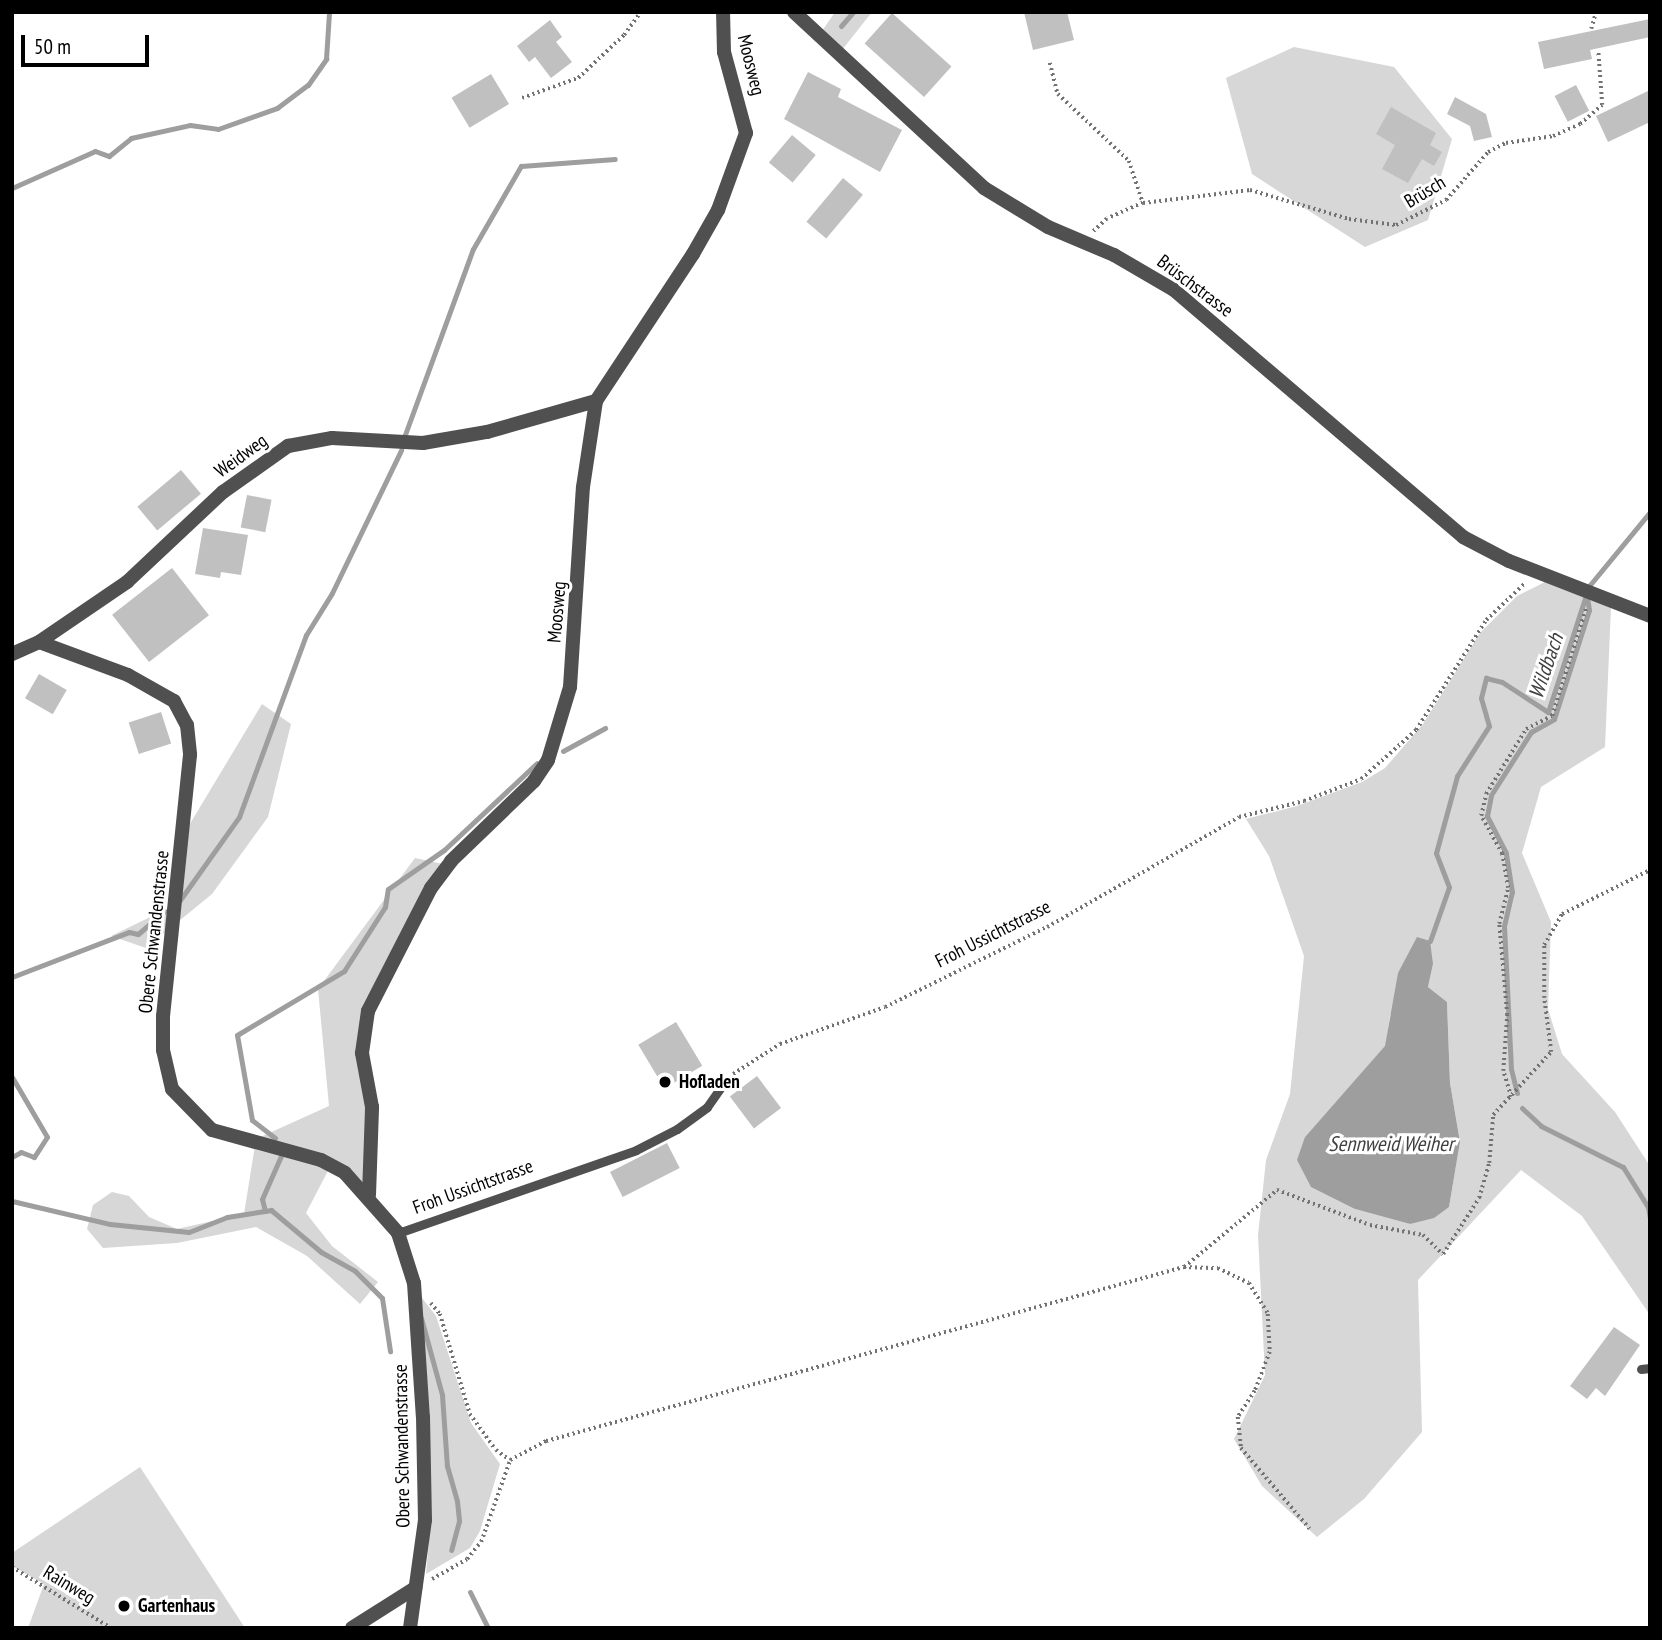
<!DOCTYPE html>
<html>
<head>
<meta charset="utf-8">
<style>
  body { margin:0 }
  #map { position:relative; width:1662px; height:1640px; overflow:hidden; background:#fff; font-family:"PT Sans Narrow",sans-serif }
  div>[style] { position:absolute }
  .green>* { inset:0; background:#d7d7d7 }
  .water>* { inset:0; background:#9e9e9e }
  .stream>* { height:5px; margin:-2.5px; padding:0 2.5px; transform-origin:2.5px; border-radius:2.5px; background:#9e9e9e }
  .building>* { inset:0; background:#c0c0c0; transform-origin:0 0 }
  .path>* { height:3.5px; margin-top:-1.75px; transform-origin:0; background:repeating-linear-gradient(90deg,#727272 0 2px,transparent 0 5.5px) }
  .service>* { height:9px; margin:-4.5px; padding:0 4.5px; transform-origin:4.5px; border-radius:4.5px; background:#505050 }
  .minor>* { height:14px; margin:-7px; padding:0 7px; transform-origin:7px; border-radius:7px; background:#505050 }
  .dots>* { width:19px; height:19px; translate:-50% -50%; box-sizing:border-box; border:4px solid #fff; border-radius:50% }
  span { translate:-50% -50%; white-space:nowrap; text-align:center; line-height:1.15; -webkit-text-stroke:6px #fff; paint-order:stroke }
  .street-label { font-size:19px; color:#000 }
  .poi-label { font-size:19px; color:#000; font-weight:700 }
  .left { translate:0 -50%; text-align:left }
  .water-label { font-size:21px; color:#3f3f3f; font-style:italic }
  .frame { position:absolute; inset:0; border:14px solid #000; pointer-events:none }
  .scale { position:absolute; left:21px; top:35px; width:128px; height:32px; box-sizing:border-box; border:4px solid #000; border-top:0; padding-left:9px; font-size:21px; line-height:24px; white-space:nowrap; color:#000; -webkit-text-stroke:5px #fff; paint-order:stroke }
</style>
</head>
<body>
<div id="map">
  <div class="green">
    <div style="clip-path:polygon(835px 12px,872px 12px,842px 50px,822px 31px)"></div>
    <div style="clip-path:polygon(1294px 47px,1394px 67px,1452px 139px,1428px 220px,1365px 247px,1252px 174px,1226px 78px)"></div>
    <div style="clip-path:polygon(evenodd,1545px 582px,1611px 607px,1605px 747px,1541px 787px,1522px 853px,1551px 922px,1548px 1009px,1562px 1054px,1615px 1112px,1650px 1166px,1650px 1315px,1582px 1216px,1521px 1170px,1418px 1280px,1422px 1432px,1364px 1499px,1317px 1537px,1262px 1486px,1234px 1439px,1265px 1375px,1258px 1235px,1266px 1160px,1290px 1094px,1304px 956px,1269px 856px,1246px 819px,1297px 806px,1362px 782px,1385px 768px,1423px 724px,1480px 633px,1517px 596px,1545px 582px,1433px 964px,1428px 987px,1447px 1002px,1450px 1083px,1460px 1142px,1449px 1207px,1410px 1224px,1355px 1209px,1305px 1137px,1386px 1046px,1390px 1015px,1433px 964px)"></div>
    <div style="clip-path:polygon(262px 704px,291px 724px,268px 817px,212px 894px,146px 948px,111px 936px,169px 908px,188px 827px)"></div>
    <div style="clip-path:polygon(415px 858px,443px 864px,364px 1011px,369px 1110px,366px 1187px,330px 1167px,306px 1213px,332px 1246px,378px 1282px,360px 1304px,307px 1256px,256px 1227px,177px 1243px,103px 1248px,87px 1229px,93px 1205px,112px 1192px,129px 1196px,149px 1217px,177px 1229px,244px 1214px,256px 1139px,329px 1106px,318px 989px)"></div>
    <div style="clip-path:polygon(419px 1294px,436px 1316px,471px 1423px,500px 1464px,480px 1531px,470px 1548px,426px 1574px,429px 1541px)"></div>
    <div style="clip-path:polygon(140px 1467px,245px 1628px,28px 1628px,44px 1584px,12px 1566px,12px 1553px)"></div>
  </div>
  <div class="water">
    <div style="clip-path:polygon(1417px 937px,1430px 941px,1433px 964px,1428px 987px,1447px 1002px,1450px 1083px,1460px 1142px,1449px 1207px,1434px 1218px,1410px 1224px,1355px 1209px,1311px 1187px,1297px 1160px,1305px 1137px,1385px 1046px,1398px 973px)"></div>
  </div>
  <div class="stream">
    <div style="left:841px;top:26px;width:18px;rotate:-49deg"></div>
    <div style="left:12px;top:188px;width:91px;rotate:-24deg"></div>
    <div style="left:95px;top:151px;width:15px;rotate:20deg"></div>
    <div style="left:109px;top:156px;width:28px;rotate:-39deg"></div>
    <div style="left:131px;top:138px;width:60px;rotate:-12.4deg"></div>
    <div style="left:190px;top:125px;width:28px;rotate:8deg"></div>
    <div style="left:218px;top:129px;width:63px;rotate:-19.6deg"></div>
    <div style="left:277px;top:108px;width:39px;rotate:-37deg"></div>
    <div style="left:308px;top:85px;width:32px;rotate:-55deg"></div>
    <div style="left:326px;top:59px;width:47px;rotate:-86.3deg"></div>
    <div style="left:403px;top:440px;width:203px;rotate:-69.9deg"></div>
    <div style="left:473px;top:249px;width:96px;rotate:-60deg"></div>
    <div style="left:521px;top:166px;width:94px;rotate:-4.3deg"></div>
    <div style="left:563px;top:751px;width:48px;rotate:-28.7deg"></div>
    <div style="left:180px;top:900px;width:102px;rotate:-54.6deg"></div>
    <div style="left:239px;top:817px;width:194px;rotate:-69.8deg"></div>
    <div style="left:306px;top:635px;width:49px;rotate:-58.2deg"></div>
    <div style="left:332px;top:593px;width:159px;rotate:-64.2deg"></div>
    <div style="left:1430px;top:941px;width:57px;rotate:-70.6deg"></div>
    <div style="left:1449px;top:887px;width:36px;rotate:-111deg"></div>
    <div style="left:1436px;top:853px;width:80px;rotate:-74.7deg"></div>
    <div style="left:1457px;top:776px;width:59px;rotate:-57.4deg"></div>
    <div style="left:1489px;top:726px;width:29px;rotate:-106deg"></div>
    <div style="left:1481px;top:698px;width:21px;rotate:-76deg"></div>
    <div style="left:1486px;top:678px;width:16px;rotate:14deg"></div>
    <div style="left:1502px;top:682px;width:55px;rotate:33.1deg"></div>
    <div style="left:1548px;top:712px;width:133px;rotate:-72deg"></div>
    <div style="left:1589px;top:586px;width:96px;rotate:-50.5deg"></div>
    <div style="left:12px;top:977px;width:125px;rotate:-21deg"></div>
    <div style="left:129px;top:932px;width:9px;rotate:13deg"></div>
    <div style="left:138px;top:934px;width:35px;rotate:-41deg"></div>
    <div style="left:12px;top:1077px;width:69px;rotate:59.7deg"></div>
    <div style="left:47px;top:1137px;width:24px;rotate:123deg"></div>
    <div style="left:34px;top:1157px;width:14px;rotate:-159deg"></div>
    <div style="left:21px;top:1152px;width:10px;rotate:151deg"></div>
    <div style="left:1517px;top:1093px;width:25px;rotate:-104deg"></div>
    <div style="left:1511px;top:1069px;width:143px;rotate:-92.8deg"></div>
    <div style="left:1504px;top:926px;width:35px;rotate:-77deg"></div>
    <div style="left:1512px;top:892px;width:39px;rotate:-99deg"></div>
    <div style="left:1506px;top:853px;width:42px;rotate:-117.2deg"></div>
    <div style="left:1487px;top:816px;width:21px;rotate:-79deg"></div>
    <div style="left:1491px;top:795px;width:75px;rotate:-57.6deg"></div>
    <div style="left:1531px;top:732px;width:26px;rotate:-29deg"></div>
    <div style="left:1554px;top:719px;width:114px;rotate:-72.2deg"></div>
    <div style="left:1589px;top:610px;width:13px;rotate:-99deg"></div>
    <div style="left:1522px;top:1108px;width:26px;rotate:43deg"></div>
    <div style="left:1541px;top:1126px;width:92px;rotate:26.6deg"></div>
    <div style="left:1623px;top:1167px;width:47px;rotate:58deg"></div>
    <div style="left:1648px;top:1207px;width:11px;rotate:80deg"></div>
    <div style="left:275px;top:1138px;width:29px;rotate:-142deg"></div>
    <div style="left:252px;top:1120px;width:86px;rotate:-100deg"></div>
    <div style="left:237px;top:1035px;width:125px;rotate:-30.9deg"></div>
    <div style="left:344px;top:971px;width:76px;rotate:-57.4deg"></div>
    <div style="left:385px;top:907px;width:18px;rotate:-81deg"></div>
    <div style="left:388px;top:889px;width:68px;rotate:-34.9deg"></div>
    <div style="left:444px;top:850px;width:127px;rotate:-43.1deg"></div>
    <div style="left:12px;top:1201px;width:101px;rotate:13.2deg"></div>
    <div style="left:110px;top:1224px;width:79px;rotate:5.8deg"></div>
    <div style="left:189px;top:1232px;width:41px;rotate:-21.5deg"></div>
    <div style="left:227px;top:1217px;width:45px;rotate:-9deg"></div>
    <div style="left:271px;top:1210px;width:65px;rotate:40deg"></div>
    <div style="left:321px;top:1252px;width:39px;rotate:29deg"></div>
    <div style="left:355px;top:1271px;width:38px;rotate:45deg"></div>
    <div style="left:382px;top:1298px;width:54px;rotate:81.4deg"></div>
    <div style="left:265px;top:1211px;width:12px;rotate:-104deg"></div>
    <div style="left:262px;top:1199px;width:47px;rotate:-66.2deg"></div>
    <div style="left:421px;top:1318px;width:80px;rotate:74.7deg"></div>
    <div style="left:442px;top:1395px;width:71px;rotate:86deg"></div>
    <div style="left:447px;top:1466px;width:36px;rotate:74deg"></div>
    <div style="left:457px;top:1501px;width:20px;rotate:84deg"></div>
    <div style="left:459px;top:1521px;width:30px;rotate:105deg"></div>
    <div style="left:470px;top:1592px;width:40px;rotate:63.4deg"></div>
  </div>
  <div class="building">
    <div style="clip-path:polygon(1024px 12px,1067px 12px,1074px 40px,1033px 50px)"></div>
    <div style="left:892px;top:13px;width:80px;height:41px;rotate:42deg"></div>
    <div style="clip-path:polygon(1650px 19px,1650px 37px,1590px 50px,1592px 59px,1544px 69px,1538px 42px)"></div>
    <div style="clip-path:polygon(550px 20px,562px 37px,556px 42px,572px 62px,551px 78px,535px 57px,529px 62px,517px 46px)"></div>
    <div style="clip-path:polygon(808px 72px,841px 89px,838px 97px,902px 130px,880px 172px,784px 119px)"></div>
    <div style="left:491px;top:74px;width:35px;height:46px;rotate:59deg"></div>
    <div style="left:1576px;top:85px;width:29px;height:24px;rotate:63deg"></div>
    <div style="clip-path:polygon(1650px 90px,1650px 122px,1608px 142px,1596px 116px)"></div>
    <div style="clip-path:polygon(1455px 97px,1486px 114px,1492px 137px,1474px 141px,1470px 126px,1447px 114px)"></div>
    <div style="clip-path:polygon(1391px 107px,1436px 133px,1430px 145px,1442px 152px,1434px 166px,1422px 159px,1408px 183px,1382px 169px,1395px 145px,1376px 134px)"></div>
    <div style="left:792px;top:135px;width:31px;height:36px;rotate:40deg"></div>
    <div style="left:843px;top:178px;width:26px;height:57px;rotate:40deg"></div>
    <div style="left:181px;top:470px;width:31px;height:57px;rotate:50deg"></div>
    <div style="left:247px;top:495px;width:25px;height:33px;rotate:11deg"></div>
    <div style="clip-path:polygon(203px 528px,248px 535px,241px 575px,221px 572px,220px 578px,195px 574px)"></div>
    <div style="left:172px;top:568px;width:60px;height:76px;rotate:52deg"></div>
    <div style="left:39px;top:674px;width:32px;height:28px;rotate:30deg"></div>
    <div style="left:161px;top:712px;width:33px;height:34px;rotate:72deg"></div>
    <div style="left:676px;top:1022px;width:51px;height:44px;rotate:59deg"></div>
    <div style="left:757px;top:1076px;width:40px;height:34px;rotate:53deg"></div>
    <div style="left:667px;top:1143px;width:28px;height:64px;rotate:63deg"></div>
    <div style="clip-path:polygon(1614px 1327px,1640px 1345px,1605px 1396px,1596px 1388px,1587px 1399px,1570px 1386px)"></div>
  </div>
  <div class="path">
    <div style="left:1591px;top:29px;width:18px;rotate:-74deg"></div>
    <div style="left:1050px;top:63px;width:32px;rotate:76deg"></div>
    <div style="left:1058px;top:94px;width:98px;rotate:43.3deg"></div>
    <div style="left:1129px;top:161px;width:44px;rotate:71.6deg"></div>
    <div style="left:1143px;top:203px;width:39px;rotate:156deg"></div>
    <div style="left:1107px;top:219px;width:19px;rotate:137deg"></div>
    <div style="left:522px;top:98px;width:59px;rotate:-19.7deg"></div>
    <div style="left:578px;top:78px;width:63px;rotate:-43.1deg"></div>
    <div style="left:624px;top:35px;width:29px;rotate:-54deg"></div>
    <div style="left:1143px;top:203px;width:108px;rotate:-6.9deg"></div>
    <div style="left:1250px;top:190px;width:103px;rotate:16.3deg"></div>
    <div style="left:1349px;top:219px;width:47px;rotate:7.3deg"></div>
    <div style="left:1396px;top:225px;width:56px;rotate:-26.6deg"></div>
    <div style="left:1446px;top:200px;width:64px;rotate:-48.8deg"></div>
    <div style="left:1488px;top:152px;width:20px;rotate:-27deg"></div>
    <div style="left:1506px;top:143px;width:48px;rotate:-8.5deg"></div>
    <div style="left:1553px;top:136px;width:30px;rotate:-24deg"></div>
    <div style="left:1580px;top:124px;width:29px;rotate:-41deg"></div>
    <div style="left:1602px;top:105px;width:54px;rotate:-94.2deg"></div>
    <div style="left:733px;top:1074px;width:56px;rotate:-32.6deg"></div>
    <div style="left:780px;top:1044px;width:111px;rotate:-19.4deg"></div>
    <div style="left:885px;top:1007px;width:181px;rotate:-26.3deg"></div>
    <div style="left:1047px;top:927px;width:221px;rotate:-29.8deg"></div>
    <div style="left:1239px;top:817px;width:67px;rotate:-13.8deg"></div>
    <div style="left:1304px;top:801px;width:61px;rotate:-21.1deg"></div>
    <div style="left:1361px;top:779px;width:74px;rotate:-41.7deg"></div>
    <div style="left:1416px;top:730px;width:130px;rotate:-57.5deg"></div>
    <div style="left:1486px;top:620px;width:52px;rotate:-43.5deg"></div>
    <div style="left:1511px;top:1097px;width:27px;rotate:-107deg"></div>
    <div style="left:1503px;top:1071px;width:56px;rotate:-85.9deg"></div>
    <div style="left:1507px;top:1015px;width:91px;rotate:-95deg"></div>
    <div style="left:1499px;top:924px;width:37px;rotate:-76deg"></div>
    <div style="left:1508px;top:888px;width:35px;rotate:-100deg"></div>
    <div style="left:1502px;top:854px;width:43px;rotate:-118.9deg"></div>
    <div style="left:1481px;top:816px;width:23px;rotate:-77deg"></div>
    <div style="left:1486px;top:794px;width:76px;rotate:-58.4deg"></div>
    <div style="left:1526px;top:729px;width:29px;rotate:-27deg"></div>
    <div style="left:1552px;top:716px;width:113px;rotate:-72.5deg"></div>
    <div style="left:1184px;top:1267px;width:34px;rotate:2deg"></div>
    <div style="left:1218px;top:1268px;width:34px;rotate:26deg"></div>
    <div style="left:1249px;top:1283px;width:36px;rotate:58deg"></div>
    <div style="left:1268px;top:1314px;width:38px;rotate:87deg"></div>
    <div style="left:1270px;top:1352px;width:42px;rotate:111deg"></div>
    <div style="left:1255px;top:1391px;width:31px;rotate:123deg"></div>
    <div style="left:1238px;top:1417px;width:31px;rotate:84deg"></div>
    <div style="left:1241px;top:1448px;width:106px;rotate:49.6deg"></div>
    <div style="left:431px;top:1303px;width:14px;rotate:51deg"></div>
    <div style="left:440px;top:1314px;width:104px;rotate:73.3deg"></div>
    <div style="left:470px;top:1414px;width:44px;rotate:54.2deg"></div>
    <div style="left:496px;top:1450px;width:17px;rotate:36deg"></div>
    <div style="left:12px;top:1567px;width:116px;rotate:31.6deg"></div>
    <div style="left:432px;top:1579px;width:40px;rotate:-29.7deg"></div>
    <div style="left:467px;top:1559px;width:22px;rotate:-51deg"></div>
    <div style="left:481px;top:1542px;width:87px;rotate:-70.5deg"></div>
    <div style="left:510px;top:1460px;width:41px;rotate:-27.8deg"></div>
    <div style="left:546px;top:1441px;width:661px;rotate:-15.26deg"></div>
    <div style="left:1184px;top:1267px;width:121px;rotate:-39.6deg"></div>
    <div style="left:1277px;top:1190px;width:99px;rotate:20.6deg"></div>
    <div style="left:1370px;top:1225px;width:54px;rotate:10.7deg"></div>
    <div style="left:1423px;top:1235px;width:28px;rotate:44deg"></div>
    <div style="left:1443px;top:1254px;width:67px;rotate:-57.3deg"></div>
    <div style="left:1479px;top:1198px;width:36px;rotate:-74deg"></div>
    <div style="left:1489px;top:1163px;width:48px;rotate:-85.2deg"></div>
    <div style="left:1493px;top:1115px;width:86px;rotate:-47.4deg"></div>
    <div style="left:1551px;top:1052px;width:54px;rotate:-97.4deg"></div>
    <div style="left:1544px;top:998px;width:53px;rotate:-90deg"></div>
    <div style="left:1544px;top:945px;width:36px;rotate:-60deg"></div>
    <div style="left:1562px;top:914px;width:98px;rotate:-26.6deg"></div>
  </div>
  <div class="service">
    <div style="left:398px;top:1233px;width:252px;rotate:-19.2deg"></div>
    <div style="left:636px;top:1150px;width:46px;rotate:-27.1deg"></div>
    <div style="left:677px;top:1129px;width:37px;rotate:-36deg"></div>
    <div style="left:707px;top:1107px;width:29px;rotate:-55deg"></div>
    <div style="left:1641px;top:1369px;width:9px;rotate:-6deg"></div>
  </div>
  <div class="minor">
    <div style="left:794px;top:12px;width:259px;rotate:42.8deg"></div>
    <div style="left:984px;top:188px;width:75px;rotate:31.4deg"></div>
    <div style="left:1048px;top:227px;width:72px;rotate:23deg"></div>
    <div style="left:1114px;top:255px;width:69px;rotate:30.3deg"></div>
    <div style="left:1174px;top:290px;width:380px;rotate:40.5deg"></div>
    <div style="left:1463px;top:537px;width:52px;rotate:27.6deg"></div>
    <div style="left:1509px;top:561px;width:151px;rotate:21.3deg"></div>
    <div style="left:39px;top:642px;width:107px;rotate:-34.3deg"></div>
    <div style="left:127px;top:582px;width:132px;rotate:-43.2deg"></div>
    <div style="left:223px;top:492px;width:80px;rotate:-35.3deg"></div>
    <div style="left:288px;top:446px;width:45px;rotate:-10.3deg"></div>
    <div style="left:332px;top:438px;width:91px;rotate:3.1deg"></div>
    <div style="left:423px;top:443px;width:65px;rotate:-9.8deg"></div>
    <div style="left:487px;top:432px;width:113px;rotate:-15.9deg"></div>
    <div style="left:12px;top:654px;width:30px;rotate:-24deg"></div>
    <div style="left:39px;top:642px;width:95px;rotate:20.3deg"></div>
    <div style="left:128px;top:675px;width:53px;rotate:29.5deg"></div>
    <div style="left:174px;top:701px;width:27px;rotate:62deg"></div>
    <div style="left:187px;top:725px;width:30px;rotate:84deg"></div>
    <div style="left:190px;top:755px;width:262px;rotate:95.9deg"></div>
    <div style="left:163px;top:1016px;width:34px;rotate:90deg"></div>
    <div style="left:163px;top:1050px;width:40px;rotate:77deg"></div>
    <div style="left:172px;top:1089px;width:57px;rotate:45.7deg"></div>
    <div style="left:212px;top:1130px;width:113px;rotate:15.4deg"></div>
    <div style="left:321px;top:1160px;width:27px;rotate:28deg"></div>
    <div style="left:345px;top:1173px;width:80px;rotate:48.5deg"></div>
    <div style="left:398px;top:1233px;width:52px;rotate:72.3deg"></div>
    <div style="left:414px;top:1283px;width:134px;rotate:86.2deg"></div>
    <div style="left:423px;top:1417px;width:103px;rotate:88.9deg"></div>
    <div style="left:425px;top:1520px;width:109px;rotate:97.9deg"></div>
    <div style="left:369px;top:1195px;width:88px;rotate:-88deg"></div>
    <div style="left:372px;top:1107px;width:55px;rotate:-100.5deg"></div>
    <div style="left:362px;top:1053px;width:42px;rotate:-81.9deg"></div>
    <div style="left:368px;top:1011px;width:138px;rotate:-62.9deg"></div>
    <div style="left:431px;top:888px;width:34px;rotate:-53deg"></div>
    <div style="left:451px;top:861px;width:115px;rotate:-43.9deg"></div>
    <div style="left:534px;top:781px;width:25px;rotate:-56deg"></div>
    <div style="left:548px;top:760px;width:76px;rotate:-73.2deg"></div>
    <div style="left:570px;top:687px;width:200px;rotate:-86.3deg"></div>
    <div style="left:583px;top:487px;width:87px;rotate:-81.4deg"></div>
    <div style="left:596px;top:401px;width:176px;rotate:-56.6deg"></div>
    <div style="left:693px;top:254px;width:51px;rotate:-60.4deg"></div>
    <div style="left:718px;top:210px;width:82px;rotate:-70deg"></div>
    <div style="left:746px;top:133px;width:84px;rotate:-105.2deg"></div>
    <div style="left:724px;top:52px;width:40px;rotate:-91.4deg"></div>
    <div style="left:352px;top:1628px;width:75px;rotate:-32.4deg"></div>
  </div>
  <div class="dots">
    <div style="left:665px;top:1082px;background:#000"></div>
    <div style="left:124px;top:1606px;background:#000"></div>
  </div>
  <div class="street-label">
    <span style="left:751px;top:65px;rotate:76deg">Moosweg</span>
    <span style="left:1425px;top:192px;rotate:-31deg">Brüsch</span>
    <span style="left:1195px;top:286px;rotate:37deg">Brüschstrasse</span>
    <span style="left:241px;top:456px;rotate:-36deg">Weidweg</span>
    <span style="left:557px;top:612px;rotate:-85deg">Moosweg</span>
    <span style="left:154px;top:932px;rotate:-84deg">Obere Schwandenstrasse</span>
    <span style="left:993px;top:934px;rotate:-27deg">Froh Ussichtstrasse</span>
    <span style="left:473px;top:1187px;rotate:-20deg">Froh Ussichtstrasse</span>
    <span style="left:402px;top:1446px;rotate:-91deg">Obere Schwandenstrasse</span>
    <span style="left:69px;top:1585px;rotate:31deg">Rainweg</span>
  </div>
  <div class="poi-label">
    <span class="left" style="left:679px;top:1082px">Hofladen</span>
    <span class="left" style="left:138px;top:1606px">Gartenhaus</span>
  </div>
  <div class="water-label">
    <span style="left:1546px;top:666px;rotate:-71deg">Wildbach</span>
    <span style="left:1391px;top:1144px">Sennweid Weiher</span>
  </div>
  <div class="frame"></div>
  <div class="scale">50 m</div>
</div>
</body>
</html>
